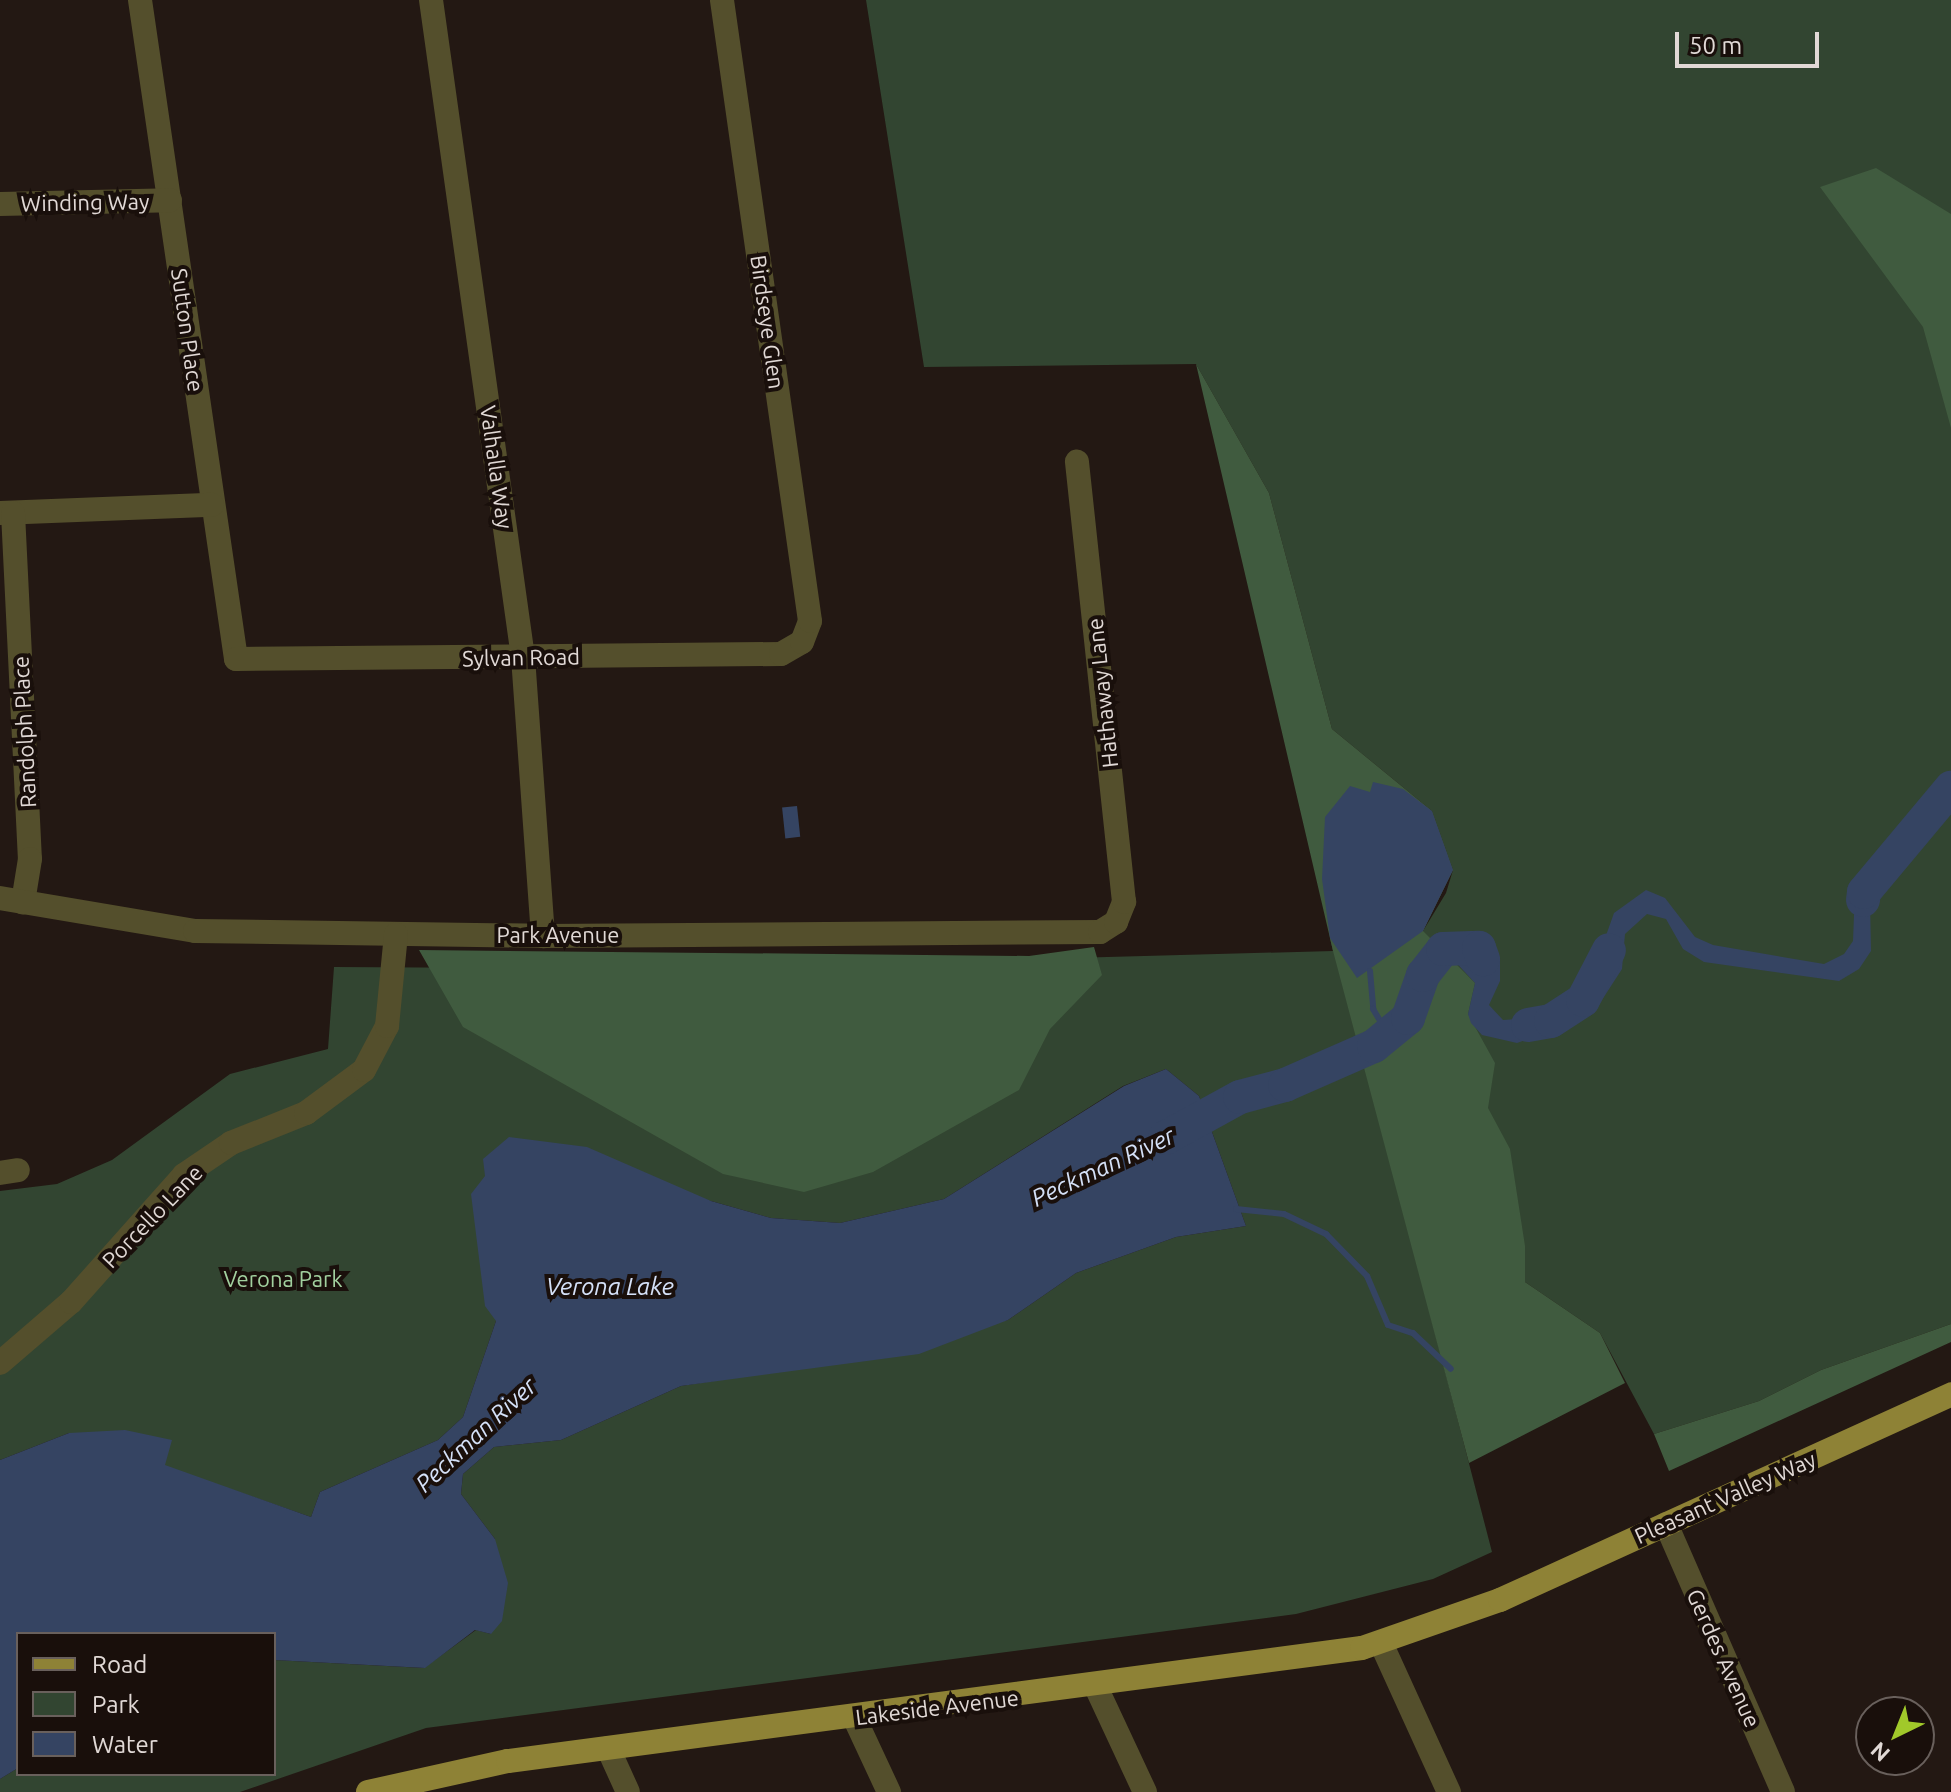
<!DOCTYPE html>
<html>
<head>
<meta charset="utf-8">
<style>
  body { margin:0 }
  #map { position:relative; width:1951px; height:1792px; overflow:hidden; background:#231813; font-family:Ubuntu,sans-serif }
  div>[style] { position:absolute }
  .green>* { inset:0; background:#324531 }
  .forest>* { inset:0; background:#405b3f }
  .water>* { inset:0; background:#354462; transform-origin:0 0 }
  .stream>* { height:6px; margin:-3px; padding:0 3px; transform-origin:3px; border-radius:3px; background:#354462 }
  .river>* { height:34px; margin:-17px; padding:0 17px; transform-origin:17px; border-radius:17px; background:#354462 }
  .minor>* { height:24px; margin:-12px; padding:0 12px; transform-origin:12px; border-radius:12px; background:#544f2c }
  .major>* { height:24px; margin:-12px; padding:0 12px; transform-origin:12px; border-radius:12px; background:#8e8236 }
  span { translate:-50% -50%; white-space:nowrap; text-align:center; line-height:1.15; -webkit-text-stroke:8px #190f0b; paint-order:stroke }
  .street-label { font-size:22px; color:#e1d9d6 }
  .park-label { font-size:22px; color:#a2d19f }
  .water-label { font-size:24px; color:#d5e1f8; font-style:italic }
  .legend { position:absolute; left:16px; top:1632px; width:260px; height:144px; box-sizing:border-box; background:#190f0b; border:2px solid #69605c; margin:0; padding:10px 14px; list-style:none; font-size:24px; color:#e1d9d6 }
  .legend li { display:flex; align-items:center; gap:16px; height:40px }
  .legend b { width:40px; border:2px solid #69605c }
  .north { position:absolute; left:1855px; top:1696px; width:80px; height:80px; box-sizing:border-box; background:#190f0b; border:2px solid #69605c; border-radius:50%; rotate:223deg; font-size:22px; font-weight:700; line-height:32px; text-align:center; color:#e1d9d6 }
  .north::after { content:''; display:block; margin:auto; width:28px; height:36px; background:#a1c92a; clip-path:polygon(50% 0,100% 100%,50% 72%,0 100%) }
  .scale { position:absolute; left:1675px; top:32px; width:144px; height:36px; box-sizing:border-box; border:4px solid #e1d9d6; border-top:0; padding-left:10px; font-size:24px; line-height:28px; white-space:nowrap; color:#e1d9d6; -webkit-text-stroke:6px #190f0b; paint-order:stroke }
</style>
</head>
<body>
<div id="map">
  <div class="green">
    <div style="clip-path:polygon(866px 0,1951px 0,1951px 1324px,1821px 1370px,1759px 1401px,1654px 1434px,1600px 1333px,1525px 1282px,1391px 1163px,1492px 1552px,1433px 1579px,1296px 1614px,426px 1728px,240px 1792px,0 1792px,0 1779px,18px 1768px,18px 1774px,274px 1774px,274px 1660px,424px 1668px,476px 1630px,491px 1634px,495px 1539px,461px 1494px,463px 1474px,494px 1447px,561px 1440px,681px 1386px,797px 1368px,1008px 1320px,1076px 1273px,1176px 1237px,1246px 1226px,1199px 1096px,1166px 1069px,1123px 1086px,944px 1199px,840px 1223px,771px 1218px,711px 1201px,485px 1176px,496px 1321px,463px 1417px,438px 1440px,320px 1492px,311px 1517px,69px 1433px,0 1460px,0 1191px,57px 1184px,112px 1160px,230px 1074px,328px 1049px,334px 967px,653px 969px,1333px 951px,1330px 938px,1423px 931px,1446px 893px,1453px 870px,1432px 811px,1332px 729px,1269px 493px,1196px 364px,924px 367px)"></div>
  </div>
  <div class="forest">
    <div style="clip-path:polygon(1876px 168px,1951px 214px,1951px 428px,1923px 327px,1820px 187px)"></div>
    <div style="clip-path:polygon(1196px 364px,1269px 493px,1332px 729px,1432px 811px,1453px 870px,1423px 931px,1475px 983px,1468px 1014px,1495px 1063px,1488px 1108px,1510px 1149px,1525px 1246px,1525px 1282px,1600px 1333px,1625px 1383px,1469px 1463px,1333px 951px)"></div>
    <div style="clip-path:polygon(1094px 947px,1102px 975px,1050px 1029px,1019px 1090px,873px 1172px,804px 1192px,723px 1174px,463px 1027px,419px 950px,1029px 956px)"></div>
    <div style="clip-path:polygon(1951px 1324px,1951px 1342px,1669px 1471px,1654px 1434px,1759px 1401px,1821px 1370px)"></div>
  </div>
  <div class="water">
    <div style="clip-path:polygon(1373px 782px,1403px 789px,1432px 811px,1453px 870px,1423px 931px,1357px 978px,1330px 938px,1322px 879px,1325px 817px,1350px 786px,1370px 792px)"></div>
    <div style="clip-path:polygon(1951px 787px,1951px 802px,1915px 839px,1894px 878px,1870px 900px,1871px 951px,1859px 969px,1839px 981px,1704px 962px,1683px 949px,1666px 919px,1647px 914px,1625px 934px,1622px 969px,1600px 1003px,1580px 1021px,1517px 1043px,1482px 1035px,1471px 1023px,1468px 1014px,1475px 983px,1439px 944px,1451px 936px,1470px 934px,1493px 951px,1500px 961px,1500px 981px,1489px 1005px,1503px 1020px,1534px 1018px,1582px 1003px,1614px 913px,1646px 890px,1665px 898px,1695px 937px,1713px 945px,1824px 964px,1844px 954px,1853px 941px,1855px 888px,1892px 860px,1904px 837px)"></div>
    <div style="left:797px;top:806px;width:31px;height:15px;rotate:84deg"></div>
    <div style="clip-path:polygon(1166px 1069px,1199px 1096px,1246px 1226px,1176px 1237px,1076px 1273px,1008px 1320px,919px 1354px,681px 1386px,561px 1440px,494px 1447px,463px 1474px,461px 1494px,495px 1539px,508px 1583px,502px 1621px,491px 1634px,475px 1630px,425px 1668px,274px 1660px,274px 1634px,18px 1634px,18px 1768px,0 1779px,0 1460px,69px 1433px,125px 1430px,172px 1440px,165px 1465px,311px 1517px,320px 1492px,438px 1440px,463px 1417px,496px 1321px,485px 1306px,471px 1194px,485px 1176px,483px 1159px,509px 1137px,587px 1147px,711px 1201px,771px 1218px,840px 1223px,944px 1199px,1124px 1086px)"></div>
  </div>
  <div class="stream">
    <div style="left:1370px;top:971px;width:38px;rotate:85deg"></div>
    <div style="left:1373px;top:1009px;width:29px;rotate:59deg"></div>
    <div style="left:1236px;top:1209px;width:48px;rotate:5.9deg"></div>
    <div style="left:1284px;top:1214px;width:47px;rotate:25.5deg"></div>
    <div style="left:1326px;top:1234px;width:59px;rotate:45.7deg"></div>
    <div style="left:1367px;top:1276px;width:53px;rotate:66.8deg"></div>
    <div style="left:1388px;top:1325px;width:26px;rotate:18deg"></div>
    <div style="left:1413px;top:1333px;width:52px;rotate:43.5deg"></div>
  </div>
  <div class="river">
    <div style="left:1863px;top:900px;width:8px;rotate:-83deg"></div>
    <div style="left:1864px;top:892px;width:136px;rotate:-50.1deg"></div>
    <div style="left:1528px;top:1025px;width:23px;rotate:-10deg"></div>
    <div style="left:1551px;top:1021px;width:38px;rotate:-33deg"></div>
    <div style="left:1583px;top:1000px;width:56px;rotate:-62.5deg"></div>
    <div style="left:1165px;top:1138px;width:85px;rotate:-28.7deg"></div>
    <div style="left:1240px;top:1097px;width:47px;rotate:-14.9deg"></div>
    <div style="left:1285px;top:1085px;width:97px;rotate:-23.7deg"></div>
    <div style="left:1374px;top:1046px;width:44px;rotate:-39.5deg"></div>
    <div style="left:1408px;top:1018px;width:46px;rotate:-70.8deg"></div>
    <div style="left:1423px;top:975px;width:33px;rotate:-52deg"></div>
    <div style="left:1443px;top:949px;width:36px;rotate:-2deg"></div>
    <div style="left:1479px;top:948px;width:12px;rotate:70deg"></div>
  </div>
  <div class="minor">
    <div style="left:140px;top:0;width:666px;rotate:81.71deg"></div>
    <div style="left:236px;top:659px;width:545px;rotate:-0.53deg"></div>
    <div style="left:781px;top:654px;width:24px;rotate:-30deg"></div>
    <div style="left:802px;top:642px;width:22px;rotate:-69deg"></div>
    <div style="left:810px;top:621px;width:627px;rotate:-98.07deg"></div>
    <div style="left:431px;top:0;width:663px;rotate:82.03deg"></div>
    <div style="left:523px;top:657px;width:280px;rotate:85.9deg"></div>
    <div style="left:0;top:204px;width:170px;rotate:-1.3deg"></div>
    <div style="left:0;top:513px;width:212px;rotate:-2.2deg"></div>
    <div style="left:13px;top:513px;width:346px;rotate:87.2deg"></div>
    <div style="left:30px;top:859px;width:44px;rotate:99.2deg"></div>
    <div style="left:0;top:898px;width:198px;rotate:9.6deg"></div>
    <div style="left:195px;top:931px;width:348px;rotate:0.8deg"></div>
    <div style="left:543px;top:936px;width:557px;rotate:-0.41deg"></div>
    <div style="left:1100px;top:932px;width:19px;rotate:-32deg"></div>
    <div style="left:1116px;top:922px;width:22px;rotate:-68deg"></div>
    <div style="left:1124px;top:902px;width:443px;rotate:-96.1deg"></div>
    <div style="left:0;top:1173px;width:18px;rotate:-9deg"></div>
    <div style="left:0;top:1363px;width:94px;rotate:-40.7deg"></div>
    <div style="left:71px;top:1302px;width:170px;rotate:-48.3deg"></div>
    <div style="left:184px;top:1175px;width:57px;rotate:-34.2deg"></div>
    <div style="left:231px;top:1143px;width:81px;rotate:-21.8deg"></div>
    <div style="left:306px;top:1113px;width:72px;rotate:-36.6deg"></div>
    <div style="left:364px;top:1070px;width:50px;rotate:-62.4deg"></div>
    <div style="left:387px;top:1026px;width:92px;rotate:-84.4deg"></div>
    <div style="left:1666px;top:1524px;width:292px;rotate:66.4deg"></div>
    <div style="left:1381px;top:1643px;width:164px;rotate:65.5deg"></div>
    <div style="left:1096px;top:1687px;width:116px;rotate:65deg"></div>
    <div style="left:854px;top:1717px;width:83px;rotate:65deg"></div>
    <div style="left:608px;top:1748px;width:48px;rotate:65.6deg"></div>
  </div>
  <div class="major">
    <div style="left:368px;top:1792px;width:143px;rotate:-12.5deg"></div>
    <div style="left:508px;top:1761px;width:861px;rotate:-7.54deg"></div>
    <div style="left:1362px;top:1648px;width:146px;rotate:-19.2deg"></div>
    <div style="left:1500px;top:1600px;width:496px;rotate:-24.5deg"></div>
  </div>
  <div class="street-label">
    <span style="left:85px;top:202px;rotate:-1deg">Winding Way</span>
    <span style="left:768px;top:322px;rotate:82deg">Birdseye Glen</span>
    <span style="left:188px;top:330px;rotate:82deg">Sutton Place</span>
    <span style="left:497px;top:467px;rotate:82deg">Valhalla Way</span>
    <span style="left:521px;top:657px;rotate:-1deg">Sylvan Road</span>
    <span style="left:1102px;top:693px;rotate:-96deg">Hathaway Lane</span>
    <span style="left:24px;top:732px;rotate:-93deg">Randolph Place</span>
    <span style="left:558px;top:935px">Park Avenue</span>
    <span style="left:152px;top:1216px;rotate:-46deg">Porcello Lane</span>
    <span style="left:1725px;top:1497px;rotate:-24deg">Pleasant Valley Way</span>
    <span style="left:1724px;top:1658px;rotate:66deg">Gerdes Avenue</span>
    <span style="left:937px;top:1707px;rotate:-7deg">Lakeside Avenue</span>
  </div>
  <div class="park-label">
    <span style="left:283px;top:1279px">Verona Park</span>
  </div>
  <div class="water-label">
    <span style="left:1103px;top:1167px;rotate:-25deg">Peckman River</span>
    <span style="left:610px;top:1287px">Verona Lake</span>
    <span style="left:476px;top:1435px;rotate:-43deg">Peckman River</span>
  </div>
  <ul class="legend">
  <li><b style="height:10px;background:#8e8236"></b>Road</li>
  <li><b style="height:22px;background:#324531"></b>Park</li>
  <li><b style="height:22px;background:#354462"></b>Water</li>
  </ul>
  <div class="north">N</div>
  <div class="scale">50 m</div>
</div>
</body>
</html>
